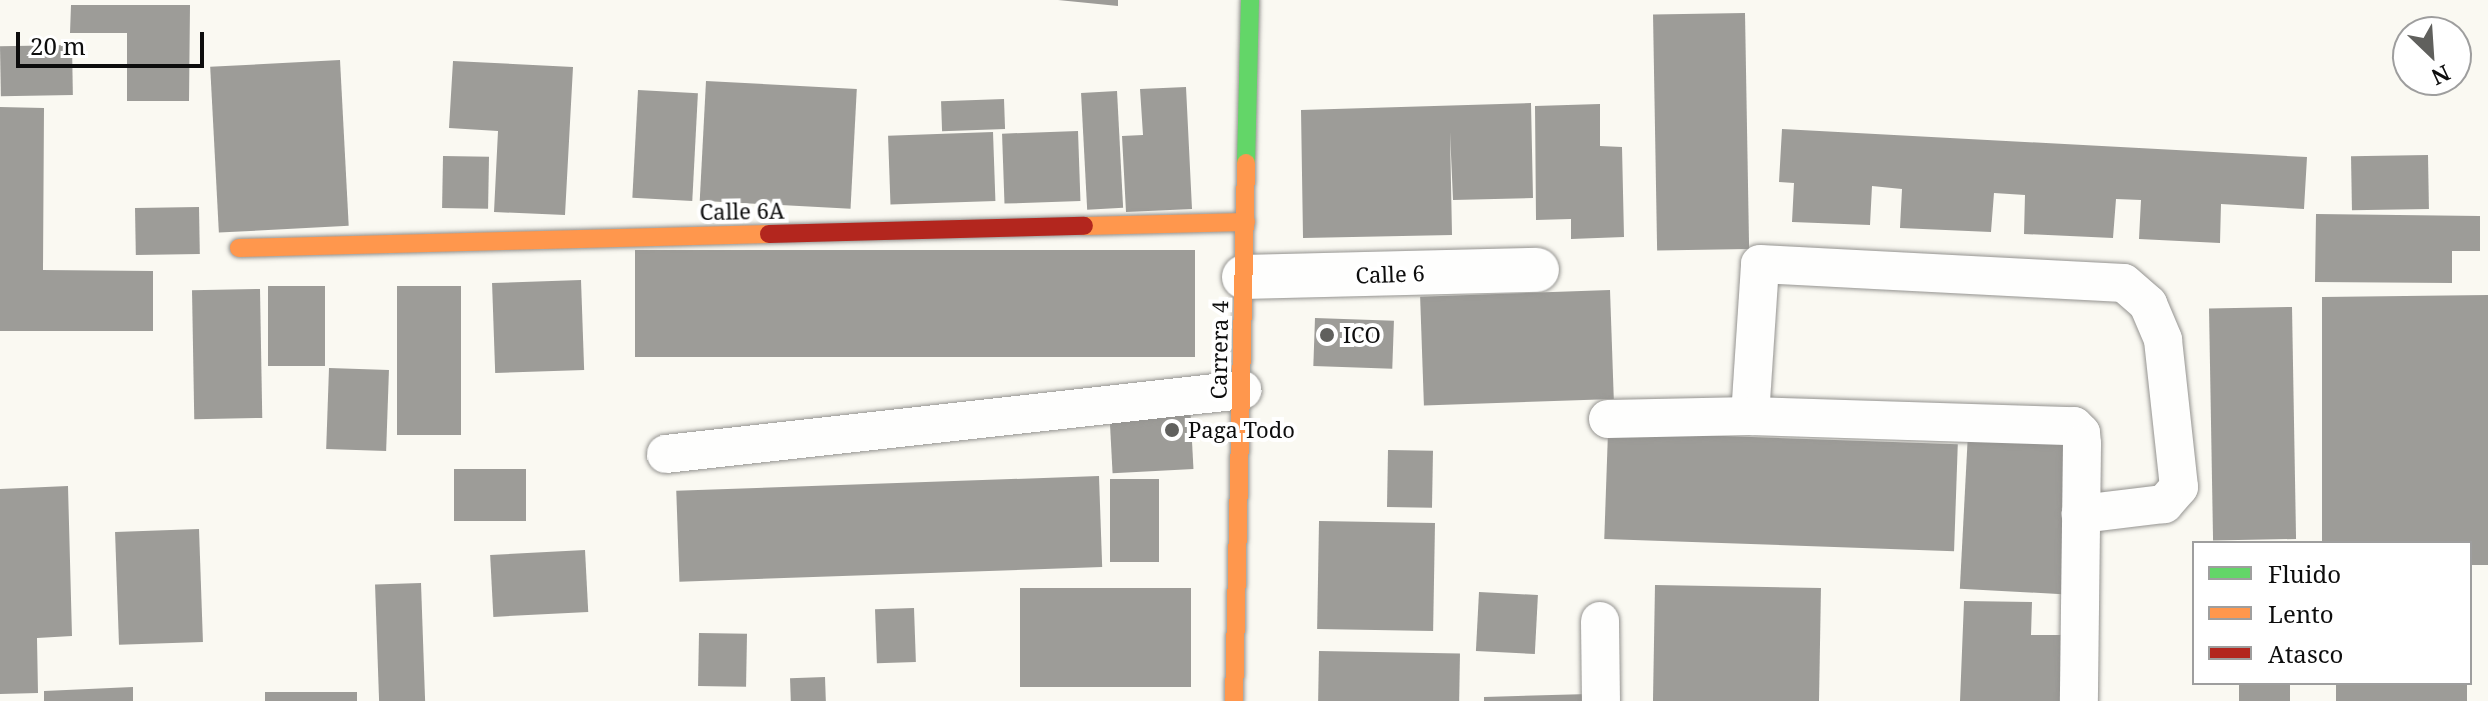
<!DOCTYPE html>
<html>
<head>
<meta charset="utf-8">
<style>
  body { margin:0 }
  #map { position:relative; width:2488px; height:701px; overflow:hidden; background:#faf9f2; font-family:"Noto Serif",serif }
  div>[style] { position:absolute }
  .building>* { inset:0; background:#9d9c98; transform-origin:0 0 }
  .roads { filter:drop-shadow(0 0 2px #949390) drop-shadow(0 0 2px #949390) }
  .lane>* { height:38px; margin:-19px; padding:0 19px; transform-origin:19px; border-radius:19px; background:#fefefd }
  .street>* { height:44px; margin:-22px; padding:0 22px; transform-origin:22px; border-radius:22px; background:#fefefd }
  .fast>* { height:18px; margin:-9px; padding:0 9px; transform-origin:9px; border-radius:9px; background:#63d668 }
  .slow>* { height:18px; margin:-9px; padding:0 9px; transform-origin:9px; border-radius:9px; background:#ff974d }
  .jam>* { height:18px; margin:-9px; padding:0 9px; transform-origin:9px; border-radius:9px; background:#b3261e }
  .dots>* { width:22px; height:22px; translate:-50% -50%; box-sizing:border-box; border:4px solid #fff; border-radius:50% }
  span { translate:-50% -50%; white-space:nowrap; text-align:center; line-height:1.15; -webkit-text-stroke:8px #fff; paint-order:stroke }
  .street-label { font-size:22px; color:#0d0d0d }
  .poi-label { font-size:22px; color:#0d0d0d }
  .left { translate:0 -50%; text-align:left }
  .legend { position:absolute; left:2192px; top:541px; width:280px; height:144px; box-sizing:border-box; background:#fff; border:2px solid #9e9e9e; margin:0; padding:10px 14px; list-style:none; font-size:24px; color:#0d0d0d }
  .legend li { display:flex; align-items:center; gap:16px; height:40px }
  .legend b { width:40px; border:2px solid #9e9e9e }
  .north { position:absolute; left:2392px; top:16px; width:80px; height:80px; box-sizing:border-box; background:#fff; border:2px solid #9e9e9e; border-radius:50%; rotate:155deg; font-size:22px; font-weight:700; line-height:32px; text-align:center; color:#0d0d0d }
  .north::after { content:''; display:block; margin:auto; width:28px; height:36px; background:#60605d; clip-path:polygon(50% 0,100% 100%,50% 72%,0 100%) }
  .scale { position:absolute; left:16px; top:32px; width:188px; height:36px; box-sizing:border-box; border:4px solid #0d0d0d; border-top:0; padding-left:10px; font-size:24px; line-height:28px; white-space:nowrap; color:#0d0d0d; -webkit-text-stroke:6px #fff; paint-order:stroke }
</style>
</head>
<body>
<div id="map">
  <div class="building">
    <div style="clip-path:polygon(1058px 0,1118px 0,1118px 6px)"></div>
    <div style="clip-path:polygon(71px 5px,190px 5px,189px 101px,127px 101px,127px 33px,70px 33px)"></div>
    <div style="left:1745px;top:13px;width:236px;height:92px;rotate:89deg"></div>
    <div style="left:72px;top:45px;width:50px;height:72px;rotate:89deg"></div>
    <div style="left:340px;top:60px;width:166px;height:130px;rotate:87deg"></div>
    <div style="clip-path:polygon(453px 61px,573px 67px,565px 215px,494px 212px,498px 131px,449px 128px)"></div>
    <div style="left:706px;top:81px;width:151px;height:120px;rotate:3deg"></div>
    <div style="clip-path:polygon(1186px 87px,1192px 209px,1126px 212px,1122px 136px,1143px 135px,1140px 89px)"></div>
    <div style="left:638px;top:90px;width:60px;height:108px;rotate:3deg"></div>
    <div style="left:1117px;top:91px;width:117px;height:36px;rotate:87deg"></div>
    <div style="left:1004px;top:99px;width:30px;height:63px;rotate:88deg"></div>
    <div style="clip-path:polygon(1531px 103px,1533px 198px,1453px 200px,1450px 132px,1452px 235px,1303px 238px,1301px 110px)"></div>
    <div style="clip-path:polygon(1600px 104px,1600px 146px,1622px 147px,1624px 237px,1571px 239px,1571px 219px,1536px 220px,1535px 106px)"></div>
    <div style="clip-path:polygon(0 107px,44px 108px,43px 270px,153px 271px,153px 331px,0 331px)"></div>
    <div style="clip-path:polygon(1782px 129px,2307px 157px,2304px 209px,2221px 204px,2220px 243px,2139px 239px,2141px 200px,2116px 199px,2113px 238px,2024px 234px,2025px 195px,1994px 193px,1991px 232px,1900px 228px,1902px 189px,1872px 186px,1870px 225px,1792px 222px,1794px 183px,1779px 182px)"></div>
    <div style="left:1078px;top:131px;width:70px;height:76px;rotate:88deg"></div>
    <div style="left:993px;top:132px;width:69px;height:105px;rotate:88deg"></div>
    <div style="left:2428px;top:155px;width:54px;height:77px;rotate:89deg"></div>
    <div style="left:443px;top:156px;width:46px;height:52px;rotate:1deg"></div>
    <div style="left:199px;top:207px;width:47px;height:64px;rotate:89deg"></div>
    <div style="clip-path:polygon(2316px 214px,2480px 216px,2480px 251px,2452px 251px,2452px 283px,2315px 282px)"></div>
    <div style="left:1195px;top:250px;width:107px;height:560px;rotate:90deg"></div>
    <div style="left:581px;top:280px;width:90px;height:89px;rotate:88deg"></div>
    <div style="left:325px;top:286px;width:80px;height:57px;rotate:90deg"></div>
    <div style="left:397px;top:286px;width:64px;height:149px"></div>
    <div style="left:260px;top:289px;width:129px;height:68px;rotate:89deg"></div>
    <div style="left:1610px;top:290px;width:109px;height:190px;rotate:88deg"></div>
    <div style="clip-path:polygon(2488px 295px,2488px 565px,2470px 565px,2470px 543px,2322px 543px,2322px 297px)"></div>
    <div style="left:2292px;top:307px;width:232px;height:83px;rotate:89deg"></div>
    <div style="left:1315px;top:318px;width:79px;height:48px;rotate:2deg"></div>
    <div style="left:329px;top:368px;width:60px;height:81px;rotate:2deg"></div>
    <div style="left:1190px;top:403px;width:66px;height:81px;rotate:87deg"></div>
    <div style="left:1608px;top:432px;width:350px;height:107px;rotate:2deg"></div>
    <div style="left:1968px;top:433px;width:103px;height:156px;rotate:3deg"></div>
    <div style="left:1388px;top:450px;width:45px;height:57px;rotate:1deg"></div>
    <div style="left:454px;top:469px;width:72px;height:52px"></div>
    <div style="left:1099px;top:476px;width:91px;height:423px;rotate:88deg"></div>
    <div style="left:1110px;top:479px;width:49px;height:83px"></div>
    <div style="clip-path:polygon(68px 486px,72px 636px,37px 638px,38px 693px,0 694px,0 489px)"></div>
    <div style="left:1435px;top:523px;width:108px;height:116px;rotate:91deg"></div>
    <div style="left:199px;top:529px;width:113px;height:84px;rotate:88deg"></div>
    <div style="left:585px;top:550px;width:62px;height:95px;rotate:87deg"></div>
    <div style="left:421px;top:583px;width:118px;height:46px;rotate:88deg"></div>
    <div style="left:1655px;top:585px;width:166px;height:116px;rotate:1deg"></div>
    <div style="left:1020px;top:588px;width:171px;height:99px"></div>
    <div style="left:1479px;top:592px;width:59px;height:59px;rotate:3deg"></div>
    <div style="clip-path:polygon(1964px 601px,2032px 602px,2031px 635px,2064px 635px,2062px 701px,1960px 701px)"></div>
    <div style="left:914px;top:608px;width:54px;height:39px;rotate:88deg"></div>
    <div style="left:699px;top:633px;width:48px;height:53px;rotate:1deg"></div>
    <div style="left:1319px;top:651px;width:141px;height:50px;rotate:1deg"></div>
    <div style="left:825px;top:677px;width:24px;height:35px;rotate:88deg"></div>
    <div style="left:2239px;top:683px;width:51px;height:18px"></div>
    <div style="left:2336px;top:683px;width:131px;height:18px"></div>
    <div style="clip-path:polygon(133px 687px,133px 701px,44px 701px,44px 691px)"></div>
    <div style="left:265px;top:692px;width:92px;height:9px"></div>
    <div style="clip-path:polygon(1589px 694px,1589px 701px,1484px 701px,1484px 697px)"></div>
  </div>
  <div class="roads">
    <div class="lane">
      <div style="left:1750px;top:416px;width:152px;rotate:-86.2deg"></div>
      <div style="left:1760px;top:264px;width:364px;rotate:3deg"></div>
      <div style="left:2124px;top:283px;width:32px;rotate:41deg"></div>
      <div style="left:2148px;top:304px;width:39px;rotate:67deg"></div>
      <div style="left:2163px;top:340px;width:148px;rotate:83.8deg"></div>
      <div style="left:2179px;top:487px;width:23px;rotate:131deg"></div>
      <div style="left:2164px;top:504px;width:84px;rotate:173.1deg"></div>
      <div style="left:1608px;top:419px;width:142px;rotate:-1.2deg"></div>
      <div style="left:1750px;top:416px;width:324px;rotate:1.8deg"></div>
      <div style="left:2074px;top:426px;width:10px;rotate:45deg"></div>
      <div style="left:2081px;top:433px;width:11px;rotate:85deg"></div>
      <div style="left:2082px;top:444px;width:257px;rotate:90.7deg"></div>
      <div style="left:666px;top:454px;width:580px;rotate:-6.34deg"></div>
      <div style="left:1600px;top:621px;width:80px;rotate:89.3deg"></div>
    </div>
    <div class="street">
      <div style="left:1244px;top:277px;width:293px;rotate:-1.4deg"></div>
    </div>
    <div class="fast">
      <div style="left:1246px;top:163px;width:163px;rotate:-88.6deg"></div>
    </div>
    <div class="slow">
      <div style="left:1084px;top:226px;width:162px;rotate:-1.4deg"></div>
      <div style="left:239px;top:248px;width:530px;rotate:-1.51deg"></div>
      <div style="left:1234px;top:701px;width:538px;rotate:-88.72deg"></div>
    </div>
    <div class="jam">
      <div style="left:769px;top:234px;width:315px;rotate:-1.5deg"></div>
    </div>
  </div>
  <div class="dots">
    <div style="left:1327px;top:335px;background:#60605d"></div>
    <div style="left:1172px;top:430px;background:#60605d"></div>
  </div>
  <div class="street-label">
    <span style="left:742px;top:211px;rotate:-1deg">Calle 6A</span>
    <span style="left:1390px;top:274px;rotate:-2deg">Calle 6</span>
    <span style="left:1219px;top:350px;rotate:-89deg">Carrera 4</span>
  </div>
  <div class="poi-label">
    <span class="left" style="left:1343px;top:335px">ICO</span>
    <span class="left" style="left:1188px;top:430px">Paga Todo</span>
  </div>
  <ul class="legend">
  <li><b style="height:10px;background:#63d668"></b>Fluido</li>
  <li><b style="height:10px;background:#ff974d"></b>Lento</li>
  <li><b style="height:10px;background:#b3261e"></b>Atasco</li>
  </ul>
  <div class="north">N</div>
  <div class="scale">20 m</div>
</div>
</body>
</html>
